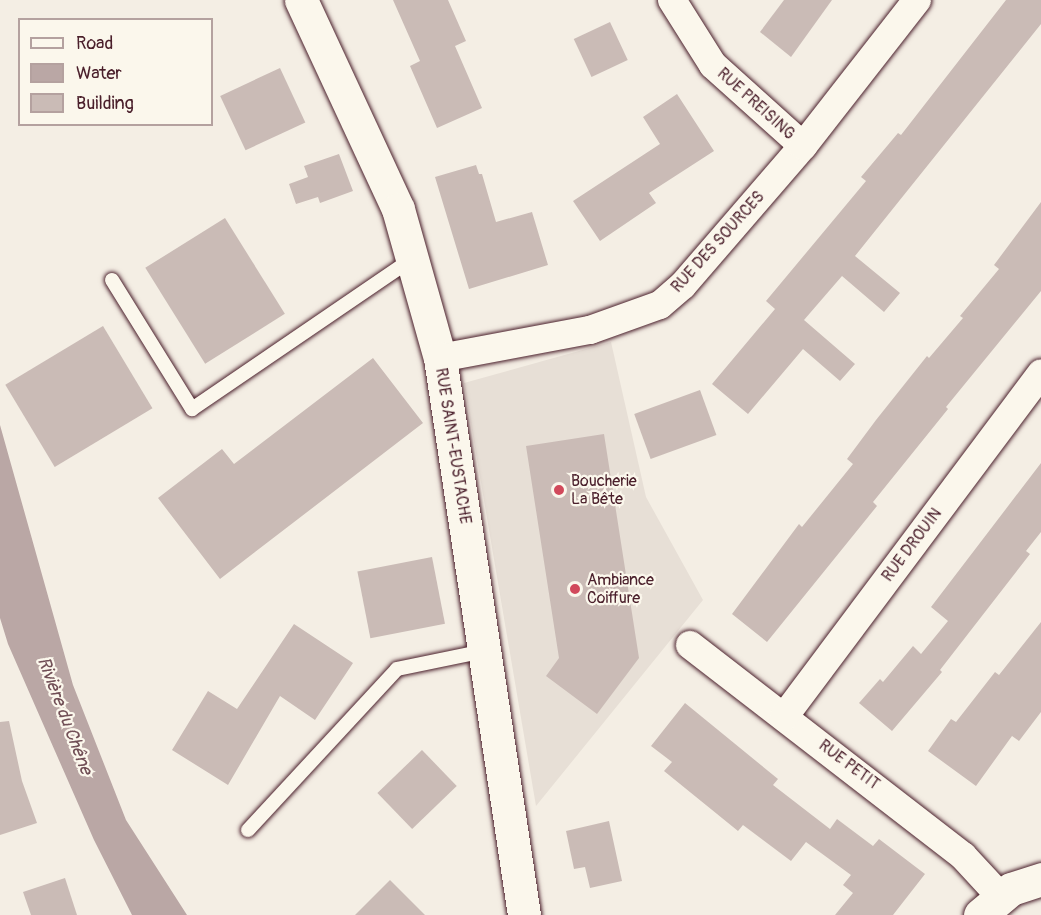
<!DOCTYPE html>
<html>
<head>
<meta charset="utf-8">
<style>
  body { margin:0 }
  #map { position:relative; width:1041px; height:915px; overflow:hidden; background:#f4eee4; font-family:Pangolin,sans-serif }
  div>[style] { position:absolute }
  .built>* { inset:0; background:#e7dfd6 }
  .water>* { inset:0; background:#baa7a5 }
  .building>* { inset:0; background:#cabbb6; transform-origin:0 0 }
  .roads { filter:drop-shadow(0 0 2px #4a1f2b) drop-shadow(0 0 2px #4a1f2b) }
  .service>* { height:14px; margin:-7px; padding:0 7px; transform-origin:7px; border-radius:7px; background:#fbf7ec }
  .minor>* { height:28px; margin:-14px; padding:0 14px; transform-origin:14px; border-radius:14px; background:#fbf7ec }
  .tertiary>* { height:33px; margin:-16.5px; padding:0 16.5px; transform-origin:16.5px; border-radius:16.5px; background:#fbf7ec }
  .dots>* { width:16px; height:16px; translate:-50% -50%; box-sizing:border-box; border:3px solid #fbf7ec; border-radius:50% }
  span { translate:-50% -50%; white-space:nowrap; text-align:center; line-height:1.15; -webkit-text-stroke:4.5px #fbf7ec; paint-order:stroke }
  .street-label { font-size:16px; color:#4a1f2b }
  .poi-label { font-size:16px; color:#4a1f2b }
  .left { translate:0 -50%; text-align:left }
  .water-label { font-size:18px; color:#714f56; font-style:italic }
  .legend { position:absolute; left:18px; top:18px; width:195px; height:108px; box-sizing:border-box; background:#fbf7ec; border:2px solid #b4a19f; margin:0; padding:8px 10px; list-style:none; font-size:18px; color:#4a1f2b }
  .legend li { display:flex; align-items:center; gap:12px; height:30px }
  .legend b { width:30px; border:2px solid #b4a19f }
</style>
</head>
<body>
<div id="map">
  <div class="built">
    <div style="clip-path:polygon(611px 342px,646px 497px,703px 600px,536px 806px,464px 383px)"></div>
  </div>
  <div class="water">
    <div style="clip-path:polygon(0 425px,73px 685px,126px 820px,187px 915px,132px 915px,94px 840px,8px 644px,0 618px)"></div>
  </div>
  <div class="building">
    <div style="clip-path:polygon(393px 0,448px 0,466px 41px,455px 46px,482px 108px,437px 128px,410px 66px,420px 61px)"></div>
    <div style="clip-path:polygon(784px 0,832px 0,791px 57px,760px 32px)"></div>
    <div style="clip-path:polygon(1006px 0,1041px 0,1041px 24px,855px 256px,900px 293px,884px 312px,842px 276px,804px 320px,855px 364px,840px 381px,803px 349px,748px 414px,712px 384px,775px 309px,766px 301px,866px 181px,861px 177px,898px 133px,901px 135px)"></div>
    <div style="left:610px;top:22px;width:42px;height:40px;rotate:65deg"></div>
    <div style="left:280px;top:68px;width:60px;height:66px;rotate:65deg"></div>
    <div style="clip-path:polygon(677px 94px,714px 151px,649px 193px,656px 203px,600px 241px,573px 201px,660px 144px,643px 117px)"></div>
    <div style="clip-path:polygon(339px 154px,353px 191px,320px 203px,318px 197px,296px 204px,289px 184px,308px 177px,304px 166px)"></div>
    <div style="clip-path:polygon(476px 165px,479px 174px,482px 174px,496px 222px,532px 212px,548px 265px,469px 289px,435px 177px)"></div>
    <div style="clip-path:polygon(1041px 202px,1041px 291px,946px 407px,948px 409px,873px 502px,877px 506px,767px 642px,732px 614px,799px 524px,802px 527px,853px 464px,847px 459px,876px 420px,927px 356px,929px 358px,963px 318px,960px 316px,999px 269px,994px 265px)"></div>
    <div style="left:225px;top:218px;width:113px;height:94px;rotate:58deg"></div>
    <div style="left:103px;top:326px;width:96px;height:114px;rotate:59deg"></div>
    <div style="clip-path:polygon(373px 358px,423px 423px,220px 579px,158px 498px,222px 449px,234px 464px)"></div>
    <div style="left:700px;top:390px;width:48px;height:70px;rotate:70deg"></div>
    <div style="clip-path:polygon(604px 434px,639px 658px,597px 714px,546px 676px,559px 658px,526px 446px)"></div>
    <div style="clip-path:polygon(1041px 463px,1041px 532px,1026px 551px,1030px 554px,940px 670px,942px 672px,892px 731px,859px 703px,880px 679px,883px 682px,913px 646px,921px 654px,948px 621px,931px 607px)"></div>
    <div style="left:432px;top:557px;width:68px;height:76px;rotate:79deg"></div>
    <div style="clip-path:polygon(1041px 622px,1041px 712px,1019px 741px,1012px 736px,976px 786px,928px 751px,951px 719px,956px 722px,995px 672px,999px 675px)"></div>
    <div style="clip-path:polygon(294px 624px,353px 663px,315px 720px,280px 696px,228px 785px,172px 750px,208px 691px,237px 709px)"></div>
    <div style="clip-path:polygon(685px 703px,778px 779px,773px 785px,830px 829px,837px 819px,873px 846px,879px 839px,925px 874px,893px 915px,835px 915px,853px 893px,843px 885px,851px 875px,806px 842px,791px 861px,743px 825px,738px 831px,664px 771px,672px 762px,651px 746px)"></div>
    <div style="clip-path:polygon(9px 721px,22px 781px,37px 823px,0 835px,0 722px)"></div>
    <div style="left:422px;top:750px;width:50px;height:62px;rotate:46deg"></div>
    <div style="clip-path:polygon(609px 821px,622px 881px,590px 888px,585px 867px,574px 869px,566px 831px)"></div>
    <div style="clip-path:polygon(65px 878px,77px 915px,31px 915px,23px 892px)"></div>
    <div style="clip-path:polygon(390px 880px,425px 915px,355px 915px)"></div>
  </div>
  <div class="roads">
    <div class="service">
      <div style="left:112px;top:280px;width:152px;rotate:58.2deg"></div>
      <div style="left:192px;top:409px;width:266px;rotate:-34.3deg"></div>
      <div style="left:248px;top:830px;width:219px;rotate:-47.2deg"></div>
      <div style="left:397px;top:669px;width:89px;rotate:-11.7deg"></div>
    </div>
    <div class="minor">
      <div style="left:672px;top:0;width:77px;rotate:57.8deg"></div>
      <div style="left:713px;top:65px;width:121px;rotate:42deg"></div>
      <div style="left:440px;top:358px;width:153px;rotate:-10.6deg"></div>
      <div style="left:590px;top:330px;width:74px;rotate:-19.7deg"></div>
      <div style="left:660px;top:305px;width:30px;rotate:-41deg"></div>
      <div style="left:683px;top:285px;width:184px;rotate:-49.2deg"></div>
      <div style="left:803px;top:146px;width:185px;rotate:-52deg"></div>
      <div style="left:690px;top:645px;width:345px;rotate:37.7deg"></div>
      <div style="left:963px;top:856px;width:54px;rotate:47.2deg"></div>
      <div style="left:784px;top:717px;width:429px;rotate:-53.2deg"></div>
    </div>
    <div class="tertiary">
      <div style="left:301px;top:0;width:230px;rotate:65.1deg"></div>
      <div style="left:398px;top:209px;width:155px;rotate:74.3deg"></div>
      <div style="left:440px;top:358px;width:563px;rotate:81.42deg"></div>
      <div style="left:980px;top:915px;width:40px;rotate:-40deg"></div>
      <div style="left:1011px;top:889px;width:32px;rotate:-18deg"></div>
    </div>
  </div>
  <div class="dots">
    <div style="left:559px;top:490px;background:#d1495b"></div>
    <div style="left:575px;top:589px;background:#d1495b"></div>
  </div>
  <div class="street-label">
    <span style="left:756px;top:104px;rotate:42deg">RUE PREISING</span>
    <span style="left:718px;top:242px;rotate:-48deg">RUE DES SOURCES</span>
    <span style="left:453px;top:446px;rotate:81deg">RUE SAINT-EUSTACHE</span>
    <span style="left:912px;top:545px;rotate:-53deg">RUE DROUIN</span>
    <span style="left:849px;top:765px;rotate:37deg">RUE PETIT</span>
  </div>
  <div class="poi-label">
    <span class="left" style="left:571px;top:490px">Boucherie<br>La Bête</span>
    <span class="left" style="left:587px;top:589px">Ambiance<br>Coiffure</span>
  </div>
  <div class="water-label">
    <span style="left:64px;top:716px;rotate:69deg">Rivière du Chêne</span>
  </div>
  <ul class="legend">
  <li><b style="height:8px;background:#fbf7ec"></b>Road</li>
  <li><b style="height:16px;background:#baa7a5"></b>Water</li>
  <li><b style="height:16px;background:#cabbb6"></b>Building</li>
  </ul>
</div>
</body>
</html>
